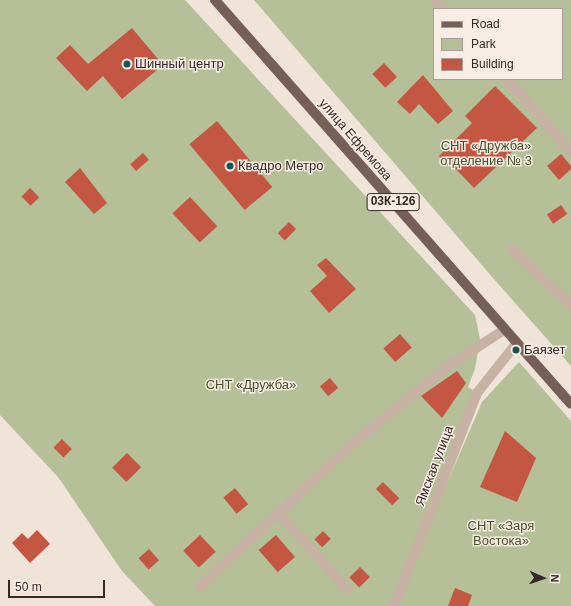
<!DOCTYPE html>
<html>
<head>
<meta charset="utf-8">
<style>
  body { margin:0 }
  #map { position:relative; width:571px; height:606px; overflow:hidden; background:#f0e3d8; font-family:Arial,sans-serif }
  div>[style] { position:absolute }
  .green>* { inset:0; background:#b5bf98 }
  .building>* { inset:0; background:#c45742; transform-origin:0 0 }
  .minor>* { height:10px; margin:-5px; padding:0 5px; transform-origin:5px; border-radius:5px; background:#c8b2a4 }
  .major>* { height:10px; margin:-5px; padding:0 5px; transform-origin:5px; border-radius:5px; background:#755f57 }
  .dots>* { width:11px; height:11px; translate:-50% -50%; box-sizing:border-box; border:2px solid #f8ede4; border-radius:50% }
  span { translate:-50% -50%; white-space:nowrap; text-align:center; line-height:1.15; -webkit-text-stroke:3px #f8ede4; paint-order:stroke }
  .shield-label span { padding:1px 3px; background:#f8ede4; border:1px solid; border-radius:3px; -webkit-text-stroke-width:0 }
  .shield-label { font-size:12px; color:#342926; font-weight:700 }
  .poi-label { font-size:13px; color:#342926 }
  .left { translate:0 -50%; text-align:left }
  .street-label { font-size:13px; color:#342926 }
  .park-label { font-size:13px; color:#46512a }
  .legend { position:absolute; left:433px; top:8px; width:130px; height:72px; box-sizing:border-box; background:#f8ede4; border:1px solid #aa9f98; margin:0; padding:5px 7px; list-style:none; font-size:12px; color:#342926 }
  .legend li { display:flex; align-items:center; gap:8px; height:20px }
  .legend b { width:20px; border:1px solid #aa9f98 }
  .north { position:absolute; left:523px; top:558px; width:40px; height:40px; -webkit-text-stroke:3px #f8ede4; paint-order:stroke; rotate:92deg; font-size:11px; font-weight:700; line-height:16px; text-align:center; color:#342926 }
  .north::after { content:''; display:block; margin:auto; width:14px; height:18px; background:#342926; clip-path:polygon(50% 0,100% 100%,50% 72%,0 100%) }
  .scale { position:absolute; left:8px; top:580px; width:97px; height:18px; box-sizing:border-box; border:2px solid #342926; border-top:0; padding-left:5px; font-size:12px; line-height:14px; white-space:nowrap; color:#342926; -webkit-text-stroke:3px #f8ede4; paint-order:stroke }
</style>
</head>
<body>
<div id="map">
  <div class="green">
    <div style="clip-path:polygon(0 0,185px 0,475px 315px,480px 339px,475px 369px,468px 387px,476px 392px,390px 606px,155px 606px,122px 571px,58px 477px,0 415px)"></div>
    <div style="clip-path:polygon(evenodd,254px 0,571px 0,571px 366px,493px 278px,254px 0,434px 9px,562px 9px,562px 79px,434px 79px,434px 9px)"></div>
    <div style="clip-path:polygon(519px 362px,571px 421px,571px 606px,394px 606px,482px 402px)"></div>
  </div>
  <div class="building">
    <div style="clip-path:polygon(132px 28px,163px 65px,122px 99px,103px 76px,87px 91px,56px 58px,70px 45px,88px 64px)"></div>
    <div style="left:384px;top:63px;width:19px;height:16px;rotate:47deg"></div>
    <div style="clip-path:polygon(423px 75px,453px 111px,438px 124px,419px 104px,410px 114px,397px 102px)"></div>
    <div style="clip-path:polygon(495px 86px,537px 128px,474px 188px,452px 165px,449px 167px,439px 156px,472px 123px,465px 116px)"></div>
    <div style="left:217px;top:121px;width:86px;height:36px;rotate:50deg"></div>
    <div style="left:143px;top:153px;width:9px;height:17px;rotate:49deg"></div>
    <div style="clip-path:polygon(561px 154px,571px 166px,571px 169px,559px 180px,547px 166px)"></div>
    <div style="clip-path:polygon(80px 168px,107px 203px,94px 214px,65px 182px)"></div>
    <div style="left:30px;top:188px;width:13px;height:12px;rotate:45deg"></div>
    <div style="left:190px;top:197px;width:40px;height:24px;rotate:47deg"></div>
    <div style="left:561px;top:205px;width:11px;height:17px;rotate:56deg"></div>
    <div style="left:289px;top:222px;width:10px;height:16px;rotate:45deg"></div>
    <div style="clip-path:polygon(326px 258px,356px 289px,329px 313px,310px 291px,327px 276px,317px 265px)"></div>
    <div style="left:400px;top:334px;width:18px;height:22px;rotate:49deg"></div>
    <div style="clip-path:polygon(457px 371px,466px 383px,442px 418px,421px 396px)"></div>
    <div style="left:330px;top:378px;width:13px;height:13px;rotate:51deg"></div>
    <div style="clip-path:polygon(505px 431px,536px 458px,517px 502px,480px 487px)"></div>
    <div style="left:62px;top:439px;width:14px;height:12px;rotate:45deg"></div>
    <div style="left:127px;top:453px;width:20px;height:21px;rotate:45deg"></div>
    <div style="left:383px;top:482px;width:23px;height:10px;rotate:45deg"></div>
    <div style="left:235px;top:488px;width:21px;height:15px;rotate:51deg"></div>
    <div style="clip-path:polygon(37px 530px,50px 544px,30px 563px,12px 543px,22px 533px,28px 539px)"></div>
    <div style="left:323px;top:531px;width:11px;height:12px;rotate:45deg"></div>
    <div style="left:200px;top:535px;width:23px;height:23px;rotate:47deg"></div>
    <div style="left:276px;top:535px;width:29px;height:23px;rotate:49deg"></div>
    <div style="left:149px;top:549px;width:15px;height:14px;rotate:48deg"></div>
    <div style="left:360px;top:567px;width:14px;height:15px;rotate:45deg"></div>
    <div style="clip-path:polygon(455px 588px,472px 595px,468px 606px,448px 606px)"></div>
  </div>
  <div class="minor">
    <div style="left:435px;top:0;width:12px;rotate:48deg"></div>
    <div style="left:506px;top:79px;width:97px;rotate:47.9deg"></div>
    <div style="left:512px;top:249px;width:82px;rotate:44deg"></div>
    <div style="left:278px;top:513px;width:103px;rotate:47.8deg"></div>
    <div style="left:200px;top:586px;width:214px;rotate:-42.9deg"></div>
    <div style="left:357px;top:440px;width:114px;rotate:-39.3deg"></div>
    <div style="left:445px;top:368px;width:70px;rotate:-32.8deg"></div>
    <div style="left:394px;top:606px;width:229px;rotate:-68.7deg"></div>
    <div style="left:477px;top:393px;width:63px;rotate:-51.5deg"></div>
  </div>
  <div class="major">
    <div style="left:215px;top:0;width:538px;rotate:48.61deg"></div>
  </div>
  <div class="dots">
    <div style="left:127px;top:64px;background:#1c5453"></div>
    <div style="left:230px;top:166px;background:#1c5453"></div>
    <div style="left:516px;top:350px;background:#1c5453"></div>
  </div>
  <div class="shield-label">
    <span style="left:393px;top:202px">03К-126</span>
  </div>
  <div class="poi-label">
    <span class="left" style="left:135px;top:64px">Шинный центр</span>
    <span class="left" style="left:238px;top:166px">Квадро Метро</span>
    <span class="left" style="left:524px;top:350px">Баязет</span>
  </div>
  <div class="street-label">
    <span style="left:355px;top:140px;rotate:49deg">улица Ефремова</span>
    <span style="left:435px;top:466px;rotate:-69deg">Ямская улица</span>
  </div>
  <div class="park-label">
    <span style="left:486px;top:154px">СНТ «Дружба»<br>отделение № 3</span>
    <span style="left:251px;top:385px">СНТ «Дружба»</span>
    <span style="left:501px;top:534px">СНТ «Заря<br>Востока»</span>
  </div>
  <ul class="legend">
  <li><b style="height:5px;background:#755f57"></b>Road</li>
  <li><b style="height:11px;background:#b5bf98"></b>Park</li>
  <li><b style="height:11px;background:#c45742"></b>Building</li>
  </ul>
  <div class="north">N</div>
  <div class="scale">50 m</div>
</div>
</body>
</html>
